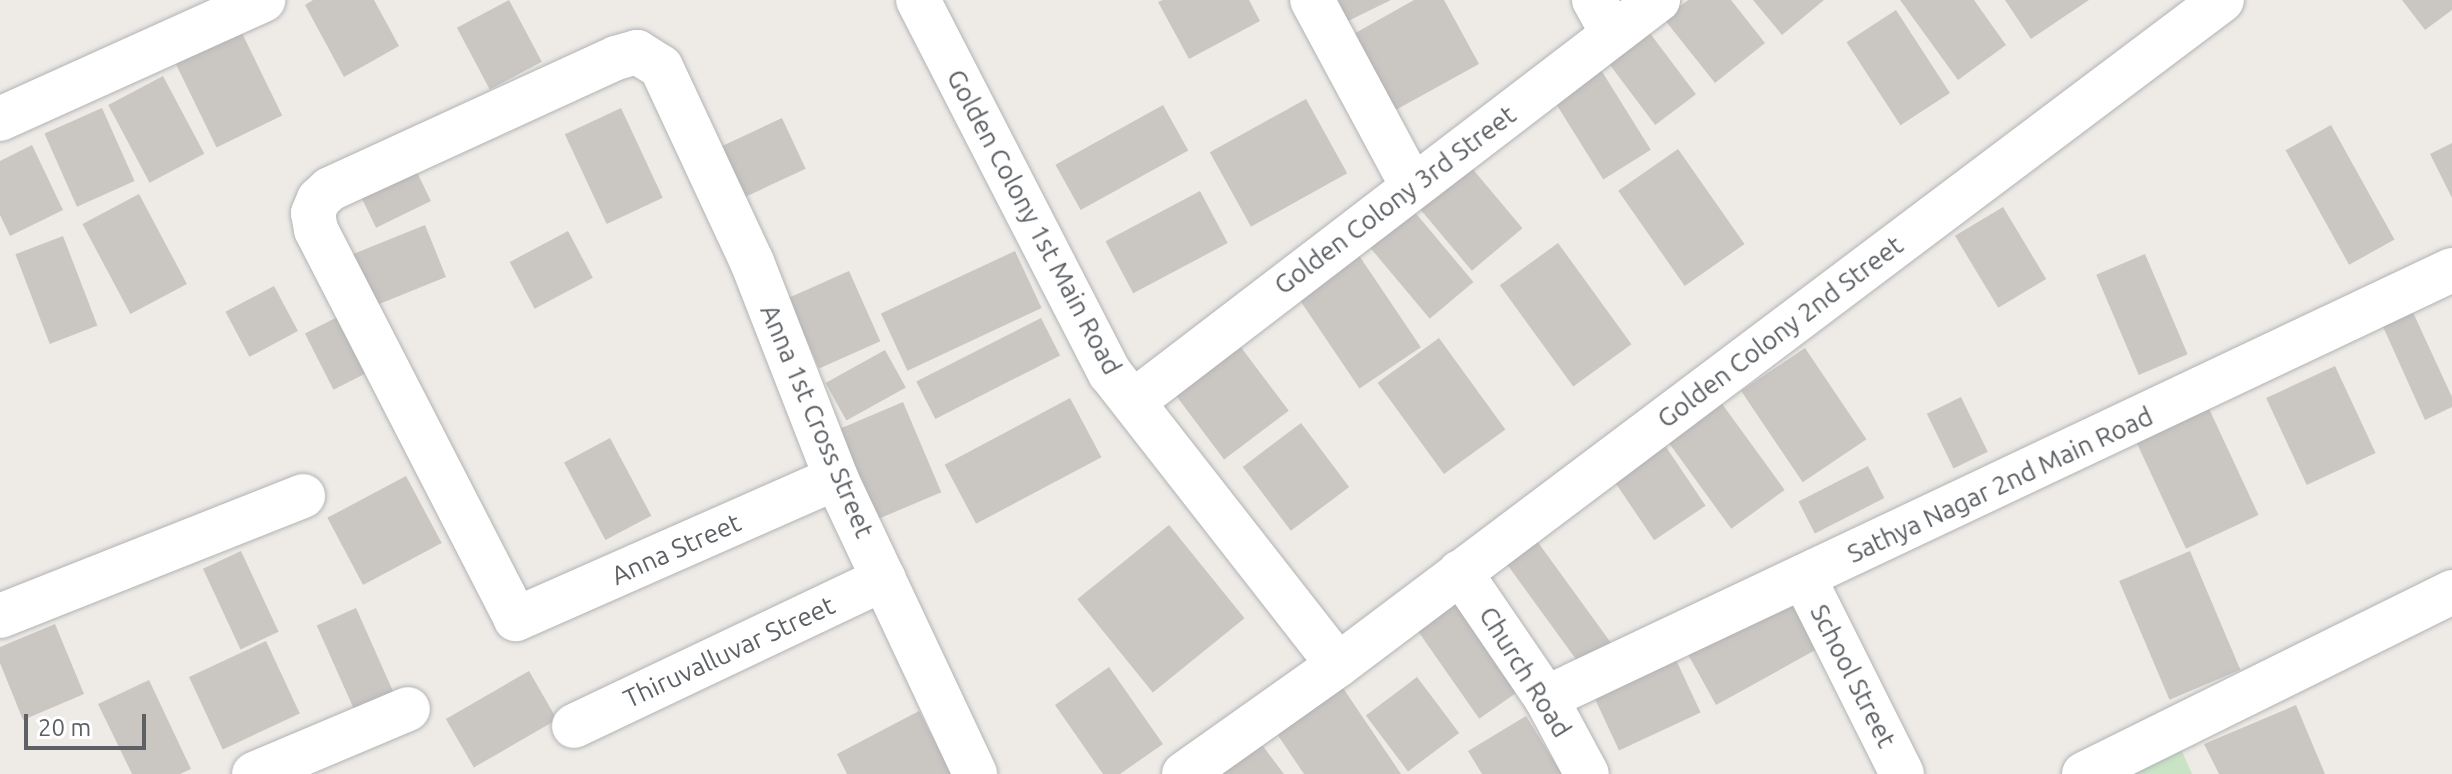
<!DOCTYPE html>
<html>
<head>
<meta charset="utf-8">
<style>
  body { margin:0 }
  #map { position:relative; width:2452px; height:774px; overflow:hidden; background:#eeebe6; font-family:Ubuntu,sans-serif }
  div>[style] { position:absolute }
  .green>* { inset:0; background:#c9e3c5 }
  .building>* { inset:0; background:#cac6c2; transform-origin:0 0 }
  .roads { filter:drop-shadow(0 0 2px #b1b3b7) drop-shadow(0 0 2px #b1b3b7) }
  .minor>* { height:44px; margin:-22px; padding:0 22px; transform-origin:22px; border-radius:22px; background:#fff }
  span { translate:-50% -50%; white-space:nowrap; text-align:center; line-height:1.15; -webkit-text-stroke:6px #fff; paint-order:stroke }
  .street-label { font-size:26px; color:#5d6165 }
  .scale { position:absolute; left:24px; top:714px; width:122px; height:36px; box-sizing:border-box; border:4px solid #5d6165; border-top:0; padding-left:10px; font-size:24px; line-height:28px; white-space:nowrap; color:#5d6165; -webkit-text-stroke:6px #fff; paint-order:stroke }
</style>
</head>
<body>
<div id="map">
  <div class="green">
    <div style="clip-path:polygon(2179px 744px,2192px 774px,2117px 774px)"></div>
  </div>
  <div class="building">
    <div style="clip-path:polygon(313px 0,374px 0,399px 46px,344px 77px,305px 5px)"></div>
    <div style="left:509px;top:0;width:70px;height:59px;rotate:62deg"></div>
    <div style="clip-path:polygon(1163px 0,1249px 0,1260px 21px,1189px 59px,1158px 2px)"></div>
    <div style="clip-path:polygon(1338px 0,1391px 0,1348px 21px)"></div>
    <div style="clip-path:polygon(1414px 0,1444px 0,1479px 64px,1392px 112px,1350px 36px)"></div>
    <div style="clip-path:polygon(1688px 0,1731px 0,1765px 43px,1715px 83px,1664px 19px)"></div>
    <div style="clip-path:polygon(1753px 0,1824px 0,1782px 35px)"></div>
    <div style="clip-path:polygon(1900px 0,1974px 0,2006px 45px,1958px 80px)"></div>
    <div style="clip-path:polygon(2005px 0,2089px 0,2031px 39px)"></div>
    <div style="clip-path:polygon(2402px 0,2452px 0,2452px 10px,2425px 30px)"></div>
    <div style="left:1896px;top:10px;width:99px;height:59px;rotate:57deg"></div>
    <div style="left:1646px;top:28px;width:83px;height:51px;rotate:53deg"></div>
    <div style="left:241px;top:31px;width:94px;height:73px;rotate:64deg"></div>
    <div style="left:1601px;top:70px;width:94px;height:56px;rotate:58deg"></div>
    <div style="left:163px;top:76px;width:88px;height:62px;rotate:62deg"></div>
    <div style="left:1306px;top:99px;width:85px;height:110px;rotate:61deg"></div>
    <div style="left:1163px;top:105px;width:52px;height:123px;rotate:61deg"></div>
    <div style="left:102px;top:108px;width:80px;height:63px;rotate:66deg"></div>
    <div style="left:621px;top:108px;width:99px;height:62px;rotate:65deg"></div>
    <div style="left:782px;top:118px;width:56px;height:82px;rotate:65deg"></div>
    <div style="left:2331px;top:125px;width:131px;height:52px;rotate:61deg"></div>
    <div style="clip-path:polygon(2452px 143px,2452px 198px,2430px 154px)"></div>
    <div style="clip-path:polygon(32px 145px,63px 210px,10px 236px,0 215px,0 161px)"></div>
    <div style="left:1678px;top:149px;width:116px;height:73px;rotate:55deg"></div>
    <div style="left:409px;top:156px;width:50px;height:61px;rotate:64deg"></div>
    <div style="left:1471px;top:167px;width:80px;height:66px;rotate:50deg"></div>
    <div style="left:1200px;top:191px;width:59px;height:107px;rotate:62deg"></div>
    <div style="left:139px;top:194px;width:102px;height:64px;rotate:62deg"></div>
    <div style="left:2003px;top:207px;width:84px;height:56px;rotate:59deg"></div>
    <div style="left:1413px;top:210px;width:94px;height:57px;rotate:50deg"></div>
    <div style="left:425px;top:225px;width:56px;height:86px;rotate:68deg"></div>
    <div style="left:568px;top:231px;width:53px;height:66px;rotate:62deg"></div>
    <div style="left:63px;top:236px;width:96px;height:51px;rotate:69deg"></div>
    <div style="left:1558px;top:243px;width:125px;height:72px;rotate:54deg"></div>
    <div style="left:1015px;top:251px;width:63px;height:148px;rotate:65deg"></div>
    <div style="left:1356px;top:251px;width:116px;height:74px;rotate:56deg"></div>
    <div style="left:2145px;top:254px;width:109px;height:53px;rotate:67deg"></div>
    <div style="left:849px;top:271px;width:77px;height:67px;rotate:66deg"></div>
    <div style="left:274px;top:286px;width:51px;height:55px;rotate:62deg"></div>
    <div style="clip-path:polygon(2410px 306px,2452px 397px,2452px 407px,2425px 420px,2380px 320px)"></div>
    <div style="left:353px;top:309px;width:63px;height:54px;rotate:63deg"></div>
    <div style="left:1041px;top:318px;width:42px;height:140px;rotate:63deg"></div>
    <div style="left:1231px;top:334px;width:96px;height:81px;rotate:53deg"></div>
    <div style="left:1439px;top:338px;width:113px;height:76px;rotate:54deg"></div>
    <div style="left:1805px;top:348px;width:110px;height:77px;rotate:56deg"></div>
    <div style="left:885px;top:350px;width:43px;height:68px;rotate:61deg"></div>
    <div style="left:2335px;top:366px;width:96px;height:76px;rotate:65deg"></div>
    <div style="left:1961px;top:397px;width:61px;height:38px;rotate:64deg"></div>
    <div style="left:1070px;top:398px;width:67px;height:142px;rotate:62deg"></div>
    <div style="left:2204px;top:398px;width:129px;height:80px;rotate:65deg"></div>
    <div style="left:1720px;top:401px;width:110px;height:66px;rotate:54deg"></div>
    <div style="left:903px;top:402px;width:98px;height:75px;rotate:67deg"></div>
    <div style="left:1301px;top:423px;width:80px;height:73px;rotate:53deg"></div>
    <div style="left:610px;top:438px;width:88px;height:52px;rotate:62deg"></div>
    <div style="left:1662px;top:441px;width:78px;height:62px;rotate:56deg"></div>
    <div style="left:1868px;top:466px;width:36px;height:78px;rotate:63deg"></div>
    <div style="left:406px;top:476px;width:76px;height:89px;rotate:62deg"></div>
    <div style="left:1169px;top:525px;width:120px;height:118px;rotate:51deg"></div>
    <div style="left:1537px;top:541px;width:127px;height:38px;rotate:54deg"></div>
    <div style="left:241px;top:551px;width:89px;height:42px;rotate:65deg"></div>
    <div style="left:2190px;top:551px;width:129px;height:77px;rotate:67deg"></div>
    <div style="left:1468px;top:591px;width:111px;height:64px;rotate:55deg"></div>
    <div style="left:1786px;top:592px;width:65px;height:116px;rotate:61deg"></div>
    <div style="left:356px;top:608px;width:93px;height:43px;rotate:66deg"></div>
    <div style="clip-path:polygon(55px 624px,84px 694px,23px 720px,0 663px,0 647px)"></div>
    <div style="left:266px;top:641px;width:80px;height:85px;rotate:65deg"></div>
    <div style="left:1671px;top:649px;width:70px;height:90px;rotate:65deg"></div>
    <div style="clip-path:polygon(1109px 667px,1163px 744px,1120px 774px,1103px 774px,1055px 705px)"></div>
    <div style="left:529px;top:671px;width:56px;height:96px;rotate:60deg"></div>
    <div style="left:1417px;top:677px;width:70px;height:64px;rotate:53deg"></div>
    <div style="clip-path:polygon(149px 680px,191px 769px,180px 774px,132px 774px,98px 704px)"></div>
    <div style="clip-path:polygon(1341px 685px,1401px 774px,1304px 774px,1275px 731px)"></div>
    <div style="clip-path:polygon(2296px 705px,2325px 774px,2219px 774px,2204px 744px)"></div>
    <div style="clip-path:polygon(919px 711px,952px 774px,847px 774px,837px 754px)"></div>
    <div style="clip-path:polygon(1526px 716px,1562px 774px,1482px 774px,1468px 751px)"></div>
    <div style="clip-path:polygon(1256px 737px,1284px 774px,1206px 774px)"></div>
  </div>
  <div class="roads">
    <div class="minor">
      <div style="left:918px;top:0;width:420px;rotate:62.8deg"></div>
      <div style="left:1110px;top:373px;width:370px;rotate:52deg"></div>
      <div style="left:1312px;top:0;width:211px;rotate:61.7deg"></div>
      <div style="left:1594px;top:0;width:39px;rotate:61deg"></div>
      <div style="left:0;top:119px;width:289px;rotate:-24.3deg"></div>
      <div style="left:1134px;top:401px;width:660px;rotate:-37.43deg"></div>
      <div style="left:836px;top:478px;width:350px;rotate:156.2deg"></div>
      <div style="left:516px;top:619px;width:437px;rotate:-117.2deg"></div>
      <div style="left:316px;top:230px;width:17px;rotate:-100deg"></div>
      <div style="left:313px;top:213px;width:15px;rotate:-67deg"></div>
      <div style="left:319px;top:199px;width:15px;rotate:-42deg"></div>
      <div style="left:330px;top:189px;width:315px;rotate:-24.6deg"></div>
      <div style="left:616px;top:58px;width:22px;rotate:-16deg"></div>
      <div style="left:637px;top:52px;width:28px;rotate:32deg"></div>
      <div style="left:661px;top:67px;width:215px;rotate:65deg"></div>
      <div style="left:752px;top:262px;width:232px;rotate:68.7deg"></div>
      <div style="left:836px;top:478px;width:327px;rotate:64.8deg"></div>
      <div style="left:1460px;top:572px;width:153px;rotate:55.7deg"></div>
      <div style="left:1546px;top:698px;width:86px;rotate:61.7deg"></div>
      <div style="left:1804px;top:578px;width:219px;rotate:63.4deg"></div>
      <div style="left:0;top:616px;width:326px;rotate:-21.6deg"></div>
      <div style="left:1546px;top:698px;width:1002px;rotate:-25.29deg"></div>
      <div style="left:574px;top:726px;width:343px;rotate:-25.4deg"></div>
      <div style="left:254px;top:774px;width:167px;rotate:-22.9deg"></div>
      <div style="left:1184px;top:774px;width:189px;rotate:-35.3deg"></div>
      <div style="left:1338px;top:665px;width:1106px;rotate:-36.95deg"></div>
      <div style="left:2084px;top:774px;width:411px;rotate:-26.3deg"></div>
    </div>
  </div>
  <div class="street-label">
    <span style="left:1395px;top:200px;rotate:-37deg">Golden Colony 3rd Street</span>
    <span style="left:1034px;top:222px;rotate:62deg">Golden Colony 1st Main Road</span>
    <span style="left:1780px;top:332px;rotate:-37deg">Golden Colony 2nd Street</span>
    <span style="left:817px;top:421px;rotate:67deg">Anna 1st Cross Street</span>
    <span style="left:2000px;top:485px;rotate:-25deg">Sathya Nagar 2nd Main Road</span>
    <span style="left:676px;top:549px;rotate:-24deg">Anna Street</span>
    <span style="left:729px;top:652px;rotate:-25deg">Thiruvalluvar Street</span>
    <span style="left:1525px;top:672px;rotate:58deg">Church Road</span>
    <span style="left:1853px;top:676px;rotate:63deg">School Street</span>
  </div>
  <div class="scale">20 m</div>
</div>
</body>
</html>
